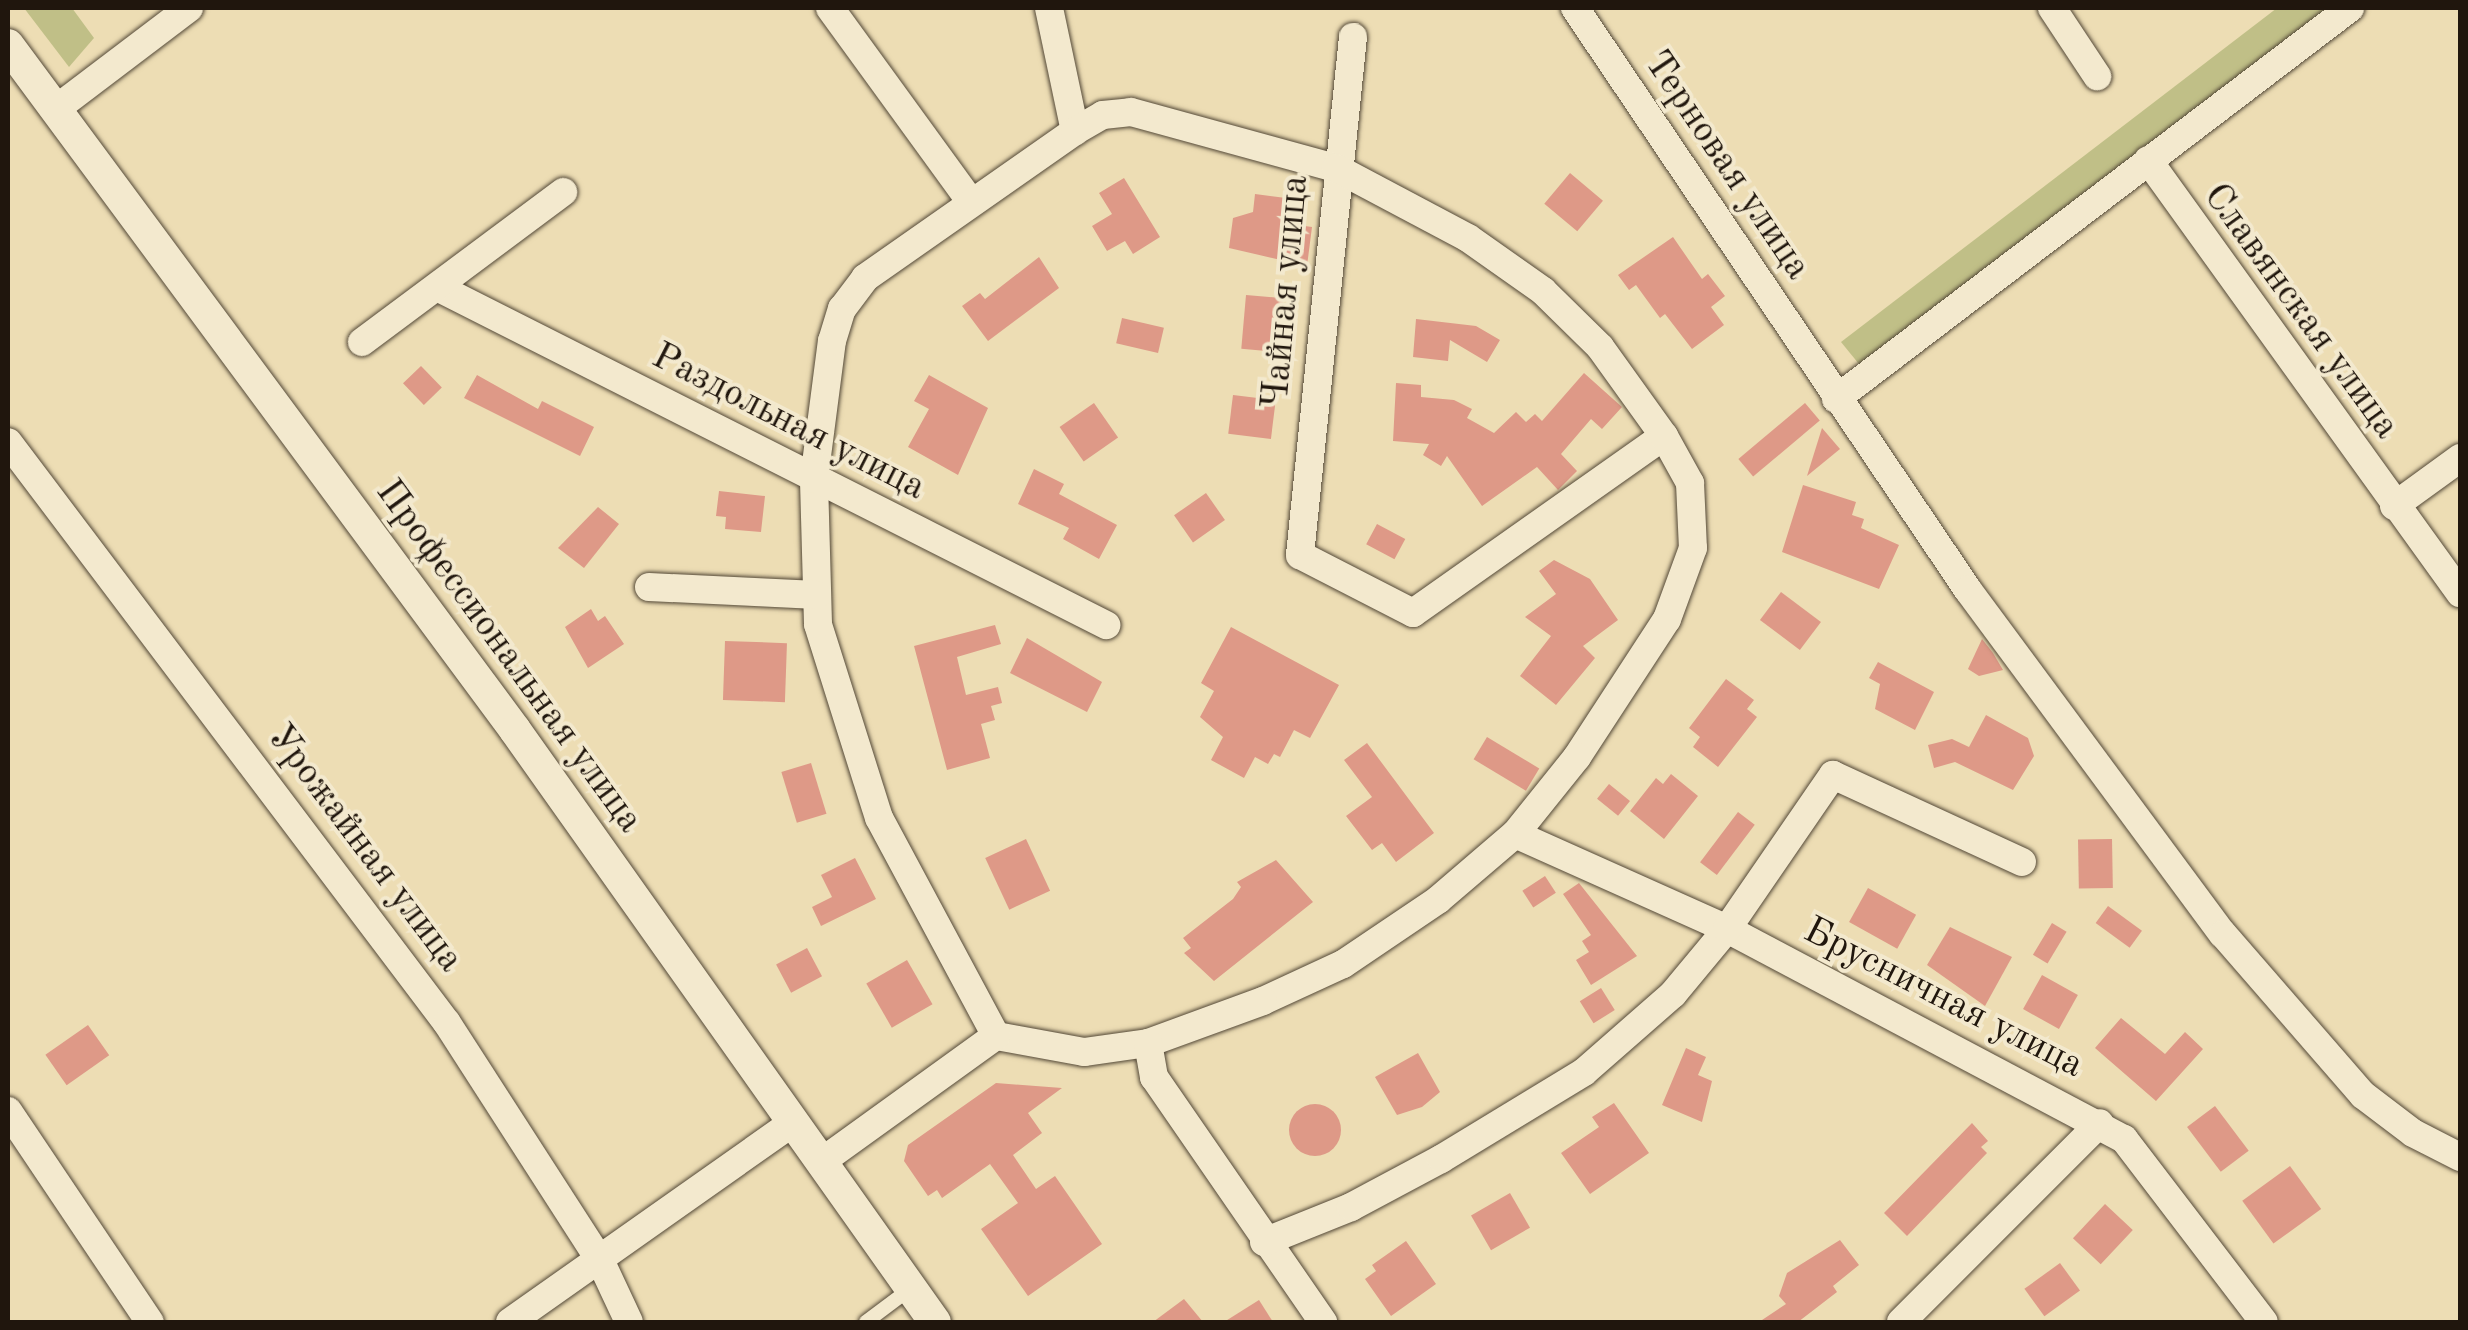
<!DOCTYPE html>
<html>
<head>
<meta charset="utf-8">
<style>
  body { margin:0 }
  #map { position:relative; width:2468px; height:1330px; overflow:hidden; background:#edddb4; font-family:"Old Standard TT",serif }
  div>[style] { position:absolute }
  .green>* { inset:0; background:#c0bf87 }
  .building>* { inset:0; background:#de9987; transform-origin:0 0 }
  .round { border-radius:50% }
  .roads { filter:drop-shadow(0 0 2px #534837) drop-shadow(0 0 2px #534837) }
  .service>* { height:14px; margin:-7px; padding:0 7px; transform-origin:7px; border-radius:7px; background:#f3e9ce }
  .minor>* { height:28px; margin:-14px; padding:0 14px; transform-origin:14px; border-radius:14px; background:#f3e9ce }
  .tertiary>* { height:32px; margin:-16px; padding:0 16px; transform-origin:16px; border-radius:16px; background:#f3e9ce }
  span { translate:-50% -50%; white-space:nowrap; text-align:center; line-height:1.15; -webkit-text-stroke:8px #f3e9ce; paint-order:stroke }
  .street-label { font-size:38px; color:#20160d }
  .frame { position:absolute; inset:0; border:10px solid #20160d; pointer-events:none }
</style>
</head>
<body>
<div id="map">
  <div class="green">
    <div style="clip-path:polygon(24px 8px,72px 8px,94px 38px,69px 67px)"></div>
    <div style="clip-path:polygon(2277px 8px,2351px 8px,1863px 369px,1841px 342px)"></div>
  </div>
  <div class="building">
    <div style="left:1570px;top:173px;width:43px;height:40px;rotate:40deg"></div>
    <div style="clip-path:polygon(1124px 178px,1160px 237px,1133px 254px,1125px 241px,1107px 251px,1092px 226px,1112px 214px,1099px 193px)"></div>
    <div style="clip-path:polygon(1255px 194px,1294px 199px,1290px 224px,1312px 227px,1307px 266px,1229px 248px,1233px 218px,1253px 212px)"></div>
    <div style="clip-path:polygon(1673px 237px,1702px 279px,1708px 274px,1725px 296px,1711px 307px,1724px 325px,1692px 349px,1665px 314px,1660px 318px,1636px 285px,1629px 290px,1618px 275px)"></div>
    <div style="clip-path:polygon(1039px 257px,1059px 288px,988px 341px,962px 306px,980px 293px,985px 299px)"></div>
    <div style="left:1246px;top:295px;width:37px;height:54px;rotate:5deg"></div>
    <div style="left:1122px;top:318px;width:43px;height:26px;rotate:13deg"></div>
    <div style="clip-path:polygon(1416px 319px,1476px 326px,1500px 340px,1487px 362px,1450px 340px,1448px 361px,1413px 357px)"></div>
    <div style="left:421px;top:366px;width:30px;height:25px;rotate:46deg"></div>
    <div style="clip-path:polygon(1584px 373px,1622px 407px,1602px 429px,1591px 419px,1561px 454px,1577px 471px,1558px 490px,1537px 467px,1482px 506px,1447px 456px,1441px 466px,1423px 455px,1429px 444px,1393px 441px,1396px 383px,1421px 385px,1421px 397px,1454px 400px,1472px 409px,1467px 418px,1494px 433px,1516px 412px,1526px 422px,1535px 414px,1542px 421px)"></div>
    <div style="clip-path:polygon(477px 375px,538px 409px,542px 401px,594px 427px,580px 456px,464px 398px)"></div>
    <div style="clip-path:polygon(929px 375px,988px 408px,958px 475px,908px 447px,929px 409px,914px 401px)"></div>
    <div style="left:1233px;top:395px;width:43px;height:39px;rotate:7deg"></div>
    <div style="left:1094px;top:403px;width:42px;height:42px;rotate:55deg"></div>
    <div style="left:1805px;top:403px;width:23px;height:87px;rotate:50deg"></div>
    <div style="clip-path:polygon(1822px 428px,1840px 449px,1807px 476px)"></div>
    <div style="clip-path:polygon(1034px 469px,1064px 484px,1059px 494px,1117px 525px,1099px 559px,1063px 539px,1069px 528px,1018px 504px)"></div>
    <div style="clip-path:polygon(1803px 485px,1856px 502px,1852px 515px,1864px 519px,1861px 528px,1899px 545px,1879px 589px,1782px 552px)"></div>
    <div style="clip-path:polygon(719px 491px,765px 496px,761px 532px,725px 529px,726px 517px,716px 516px)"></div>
    <div style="left:1206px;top:493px;width:33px;height:39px;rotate:55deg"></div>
    <div style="clip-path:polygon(598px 507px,619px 524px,584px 568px,558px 548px)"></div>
    <div style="left:1377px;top:524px;width:32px;height:23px;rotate:28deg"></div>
    <div style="clip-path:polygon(1554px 560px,1590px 579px,1618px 620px,1583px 646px,1595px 658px,1556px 705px,1520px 676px,1551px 636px,1525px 617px,1556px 594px,1539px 571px)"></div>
    <div style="left:1781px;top:592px;width:50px;height:35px;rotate:37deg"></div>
    <div style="clip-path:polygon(591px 609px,598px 621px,605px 616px,624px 644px,588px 668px,565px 627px)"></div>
    <div style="clip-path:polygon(995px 625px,1001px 644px,957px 657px,966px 695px,998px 687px,1002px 703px,991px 706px,995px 720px,981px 724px,990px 758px,947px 770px,914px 646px)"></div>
    <div style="clip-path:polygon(1231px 627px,1339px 685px,1310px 738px,1294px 730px,1280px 757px,1274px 754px,1268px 764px,1255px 757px,1244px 778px,1211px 760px,1223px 737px,1200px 717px,1214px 691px,1201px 683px)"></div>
    <div style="clip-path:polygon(1027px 638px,1102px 682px,1087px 712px,1010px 673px)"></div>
    <div style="clip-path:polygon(1982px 639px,1993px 653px,2003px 670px,1979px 676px,1968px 669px)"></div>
    <div style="left:725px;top:641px;width:62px;height:59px;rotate:2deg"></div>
    <div style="clip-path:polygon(1878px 662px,1934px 692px,1915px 730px,1875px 709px,1880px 684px,1869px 678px)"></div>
    <div style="clip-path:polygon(1726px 679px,1754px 700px,1747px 709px,1757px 717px,1718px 767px,1693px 747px,1700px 737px,1689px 728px)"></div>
    <div style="clip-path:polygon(1986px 715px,2028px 738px,2034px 756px,2013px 790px,1955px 762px,1934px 768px,1928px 745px,1952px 739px,1969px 747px)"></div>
    <div style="left:1487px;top:737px;width:61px;height:26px;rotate:31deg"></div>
    <div style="clip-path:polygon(1367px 743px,1434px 833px,1396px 862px,1382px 843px,1372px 850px,1346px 816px,1372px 797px,1344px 760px)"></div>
    <div style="left:811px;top:763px;width:53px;height:31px;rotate:73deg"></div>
    <div style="clip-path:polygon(1671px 774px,1698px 796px,1664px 839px,1630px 811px,1656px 778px,1663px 784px)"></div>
    <div style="left:1609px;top:784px;width:27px;height:19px;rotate:39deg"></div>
    <div style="left:1738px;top:812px;width:21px;height:63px;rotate:37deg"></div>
    <div style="left:1026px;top:839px;width:57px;height:45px;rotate:65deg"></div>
    <div style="left:2112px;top:839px;width:49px;height:34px;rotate:89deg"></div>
    <div style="clip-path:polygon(855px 858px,876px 899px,821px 926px,812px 907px,832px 897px,821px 875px)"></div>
    <div style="clip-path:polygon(1276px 860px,1313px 902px,1214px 981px,1184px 953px,1191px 948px,1183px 938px,1233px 899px,1241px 887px,1237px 882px)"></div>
    <div style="left:1545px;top:876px;width:20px;height:27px;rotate:57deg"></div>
    <div style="clip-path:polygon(1579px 883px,1637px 956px,1591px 985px,1576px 960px,1589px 952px,1582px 941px,1591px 935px,1563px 894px)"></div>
    <div style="left:1868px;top:888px;width:55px;height:39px;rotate:29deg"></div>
    <div style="left:2108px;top:906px;width:42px;height:21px;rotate:36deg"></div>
    <div style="left:2052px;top:923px;width:17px;height:37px;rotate:31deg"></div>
    <div style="clip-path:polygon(1950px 927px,2012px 957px,1985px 1006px,1927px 965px)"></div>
    <div style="left:807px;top:948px;width:32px;height:35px;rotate:62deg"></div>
    <div style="left:907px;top:960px;width:51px;height:47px;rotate:60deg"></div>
    <div style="left:2042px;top:975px;width:41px;height:39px;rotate:29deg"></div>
    <div style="left:1601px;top:988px;width:26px;height:25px;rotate:58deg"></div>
    <div style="clip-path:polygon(2121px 1018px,2165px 1054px,2185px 1032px,2203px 1049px,2156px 1101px,2095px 1048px)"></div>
    <div style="left:88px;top:1025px;width:37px;height:52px;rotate:55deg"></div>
    <div style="clip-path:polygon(1686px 1048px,1706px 1057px,1698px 1075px,1712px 1081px,1702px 1122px,1662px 1105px)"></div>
    <div style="clip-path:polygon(1418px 1053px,1440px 1092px,1422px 1107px,1397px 1115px,1375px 1077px)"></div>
    <div style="clip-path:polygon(996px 1083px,1062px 1088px,1028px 1113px,1042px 1133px,1013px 1155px,1036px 1189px,1055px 1176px,1102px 1244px,1028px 1296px,981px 1229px,1018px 1203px,990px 1164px,942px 1198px,937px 1190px,928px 1196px,904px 1161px,908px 1145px)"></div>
    <div style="clip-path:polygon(1614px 1103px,1649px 1153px,1590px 1194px,1561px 1153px,1599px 1127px,1592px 1117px)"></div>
    <div class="round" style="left:1289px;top:1104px;width:52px;height:52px"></div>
    <div style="left:2215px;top:1106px;width:56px;height:35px;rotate:53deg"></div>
    <div style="clip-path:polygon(1972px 1123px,1988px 1141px,1981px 1147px,1987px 1153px,1907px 1236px,1884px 1213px)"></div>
    <div style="left:2290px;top:1166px;width:53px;height:59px;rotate:54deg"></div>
    <div style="left:1510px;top:1193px;width:40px;height:45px;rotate:60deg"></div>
    <div style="left:2105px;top:1204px;width:38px;height:47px;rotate:43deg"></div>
    <div style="clip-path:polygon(1840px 1240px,1859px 1265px,1833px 1286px,1837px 1292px,1798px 1322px,1759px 1322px,1786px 1304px,1779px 1296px,1787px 1273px)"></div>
    <div style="clip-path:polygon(1406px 1241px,1436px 1284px,1391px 1316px,1365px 1279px,1376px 1271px,1372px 1265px)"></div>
    <div style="left:2060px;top:1263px;width:34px;height:44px;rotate:54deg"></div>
    <div style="clip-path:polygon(1184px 1299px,1203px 1322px,1153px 1322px)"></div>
    <div style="clip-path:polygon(1259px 1300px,1273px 1322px,1224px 1322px)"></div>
  </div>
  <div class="roads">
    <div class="service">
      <div style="left:866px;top:1322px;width:55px;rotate:-36.9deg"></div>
    </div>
    <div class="minor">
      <div style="left:830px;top:8px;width:240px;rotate:54deg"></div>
      <div style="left:1049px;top:8px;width:126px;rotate:78.1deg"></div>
      <div style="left:1575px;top:8px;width:702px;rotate:55.97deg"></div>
      <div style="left:1968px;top:590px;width:428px;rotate:53.5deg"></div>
      <div style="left:2223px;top:934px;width:213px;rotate:49deg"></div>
      <div style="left:2363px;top:1095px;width:63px;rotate:37.2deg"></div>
      <div style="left:2413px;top:1133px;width:53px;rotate:27.1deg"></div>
      <div style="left:2052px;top:8px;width:82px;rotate:56.5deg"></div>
      <div style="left:1353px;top:37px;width:521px;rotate:95.84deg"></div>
      <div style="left:1300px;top:555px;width:127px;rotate:27.2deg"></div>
      <div style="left:1413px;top:613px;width:307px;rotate:-35.2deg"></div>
      <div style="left:56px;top:109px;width:167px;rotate:-37.2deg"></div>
      <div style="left:1131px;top:112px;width:213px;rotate:15.3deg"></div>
      <div style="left:1336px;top:168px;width:149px;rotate:27.9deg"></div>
      <div style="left:1468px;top:238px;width:92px;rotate:35.2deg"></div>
      <div style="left:1543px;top:291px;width:80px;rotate:44.5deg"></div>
      <div style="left:1600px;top:347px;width:110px;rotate:54.3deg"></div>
      <div style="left:1664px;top:436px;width:54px;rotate:61deg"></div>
      <div style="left:1690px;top:483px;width:65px;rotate:87.4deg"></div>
      <div style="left:1693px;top:548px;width:76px;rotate:110.1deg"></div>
      <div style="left:1667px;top:619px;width:165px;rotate:123.1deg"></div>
      <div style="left:1577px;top:757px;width:99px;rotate:128.8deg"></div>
      <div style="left:1515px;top:834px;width:101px;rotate:139.4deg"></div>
      <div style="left:1438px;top:900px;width:115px;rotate:146deg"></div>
      <div style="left:1343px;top:964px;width:88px;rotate:155.2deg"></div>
      <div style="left:1263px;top:1001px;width:122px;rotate:159.9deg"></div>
      <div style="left:1148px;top:1043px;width:65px;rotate:172deg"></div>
      <div style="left:1084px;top:1052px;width:89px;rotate:-169.7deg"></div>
      <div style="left:996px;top:1036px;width:247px;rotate:-118.2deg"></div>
      <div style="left:879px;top:818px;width:203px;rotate:-107.5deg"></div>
      <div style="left:818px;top:624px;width:145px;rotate:-91.6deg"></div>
      <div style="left:814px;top:479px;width:139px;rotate:-82.6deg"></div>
      <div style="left:832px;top:341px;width:34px;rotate:-73deg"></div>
      <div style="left:842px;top:309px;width:39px;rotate:-53deg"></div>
      <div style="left:865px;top:278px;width:256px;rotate:-35deg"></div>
      <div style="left:1075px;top:131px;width:32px;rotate:-30deg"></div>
      <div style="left:1103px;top:115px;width:28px;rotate:-6deg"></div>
      <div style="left:2148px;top:160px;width:534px;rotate:54.23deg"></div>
      <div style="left:437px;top:287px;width:750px;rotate:26.8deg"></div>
      <div style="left:362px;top:342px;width:251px;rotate:-36.7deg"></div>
      <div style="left:1836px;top:399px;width:646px;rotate:-37.26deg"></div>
      <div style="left:8px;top:442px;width:728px;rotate:52.93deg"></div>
      <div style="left:447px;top:1023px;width:282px;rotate:57.2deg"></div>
      <div style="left:600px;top:1260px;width:68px;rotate:64.9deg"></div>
      <div style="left:2394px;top:506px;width:82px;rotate:-36deg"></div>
      <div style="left:649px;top:587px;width:168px;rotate:2.7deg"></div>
      <div style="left:1515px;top:834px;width:232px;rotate:24.1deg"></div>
      <div style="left:1727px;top:929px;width:449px;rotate:27.9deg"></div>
      <div style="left:2124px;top:1139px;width:230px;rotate:52.6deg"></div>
      <div style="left:1148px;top:1043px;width:35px;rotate:80deg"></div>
      <div style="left:1154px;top:1077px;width:298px;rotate:55.4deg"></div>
      <div style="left:8px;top:1111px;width:254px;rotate:56.1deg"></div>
      <div style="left:821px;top:1162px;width:216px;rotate:-35.8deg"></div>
      <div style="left:1264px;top:1242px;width:94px;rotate:-21.9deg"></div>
      <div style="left:1351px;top:1207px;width:102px;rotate:-28.1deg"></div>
      <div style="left:1441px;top:1159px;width:167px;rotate:-31.3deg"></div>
      <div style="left:1584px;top:1072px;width:118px;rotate:-41.2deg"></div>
      <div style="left:1673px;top:994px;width:85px;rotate:-50.3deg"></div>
      <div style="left:1727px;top:929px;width:187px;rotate:-55.5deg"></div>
      <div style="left:1833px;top:775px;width:208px;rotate:24.7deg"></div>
      <div style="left:510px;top:1322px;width:344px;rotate:-35.2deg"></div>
      <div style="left:1901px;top:1322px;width:281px;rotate:-45deg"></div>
    </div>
    <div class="tertiary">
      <div style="left:8px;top:45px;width:852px;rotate:53.49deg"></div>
      <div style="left:515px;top:730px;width:726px;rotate:54.65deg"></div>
    </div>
  </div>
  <div class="street-label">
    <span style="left:1726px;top:166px;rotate:56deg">Терновая улица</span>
    <span style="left:1287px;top:292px;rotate:-85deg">Чайная улица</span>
    <span style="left:2300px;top:312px;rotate:54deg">Славянская улица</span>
    <span style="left:788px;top:423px;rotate:27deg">Раздольная улица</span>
    <span style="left:508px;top:657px;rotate:54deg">Профессиональная улица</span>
    <span style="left:364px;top:849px;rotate:53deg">Урожайная улица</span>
    <span style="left:1943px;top:999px;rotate:27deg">Брусничная улица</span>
  </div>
  <div class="frame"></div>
</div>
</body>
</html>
